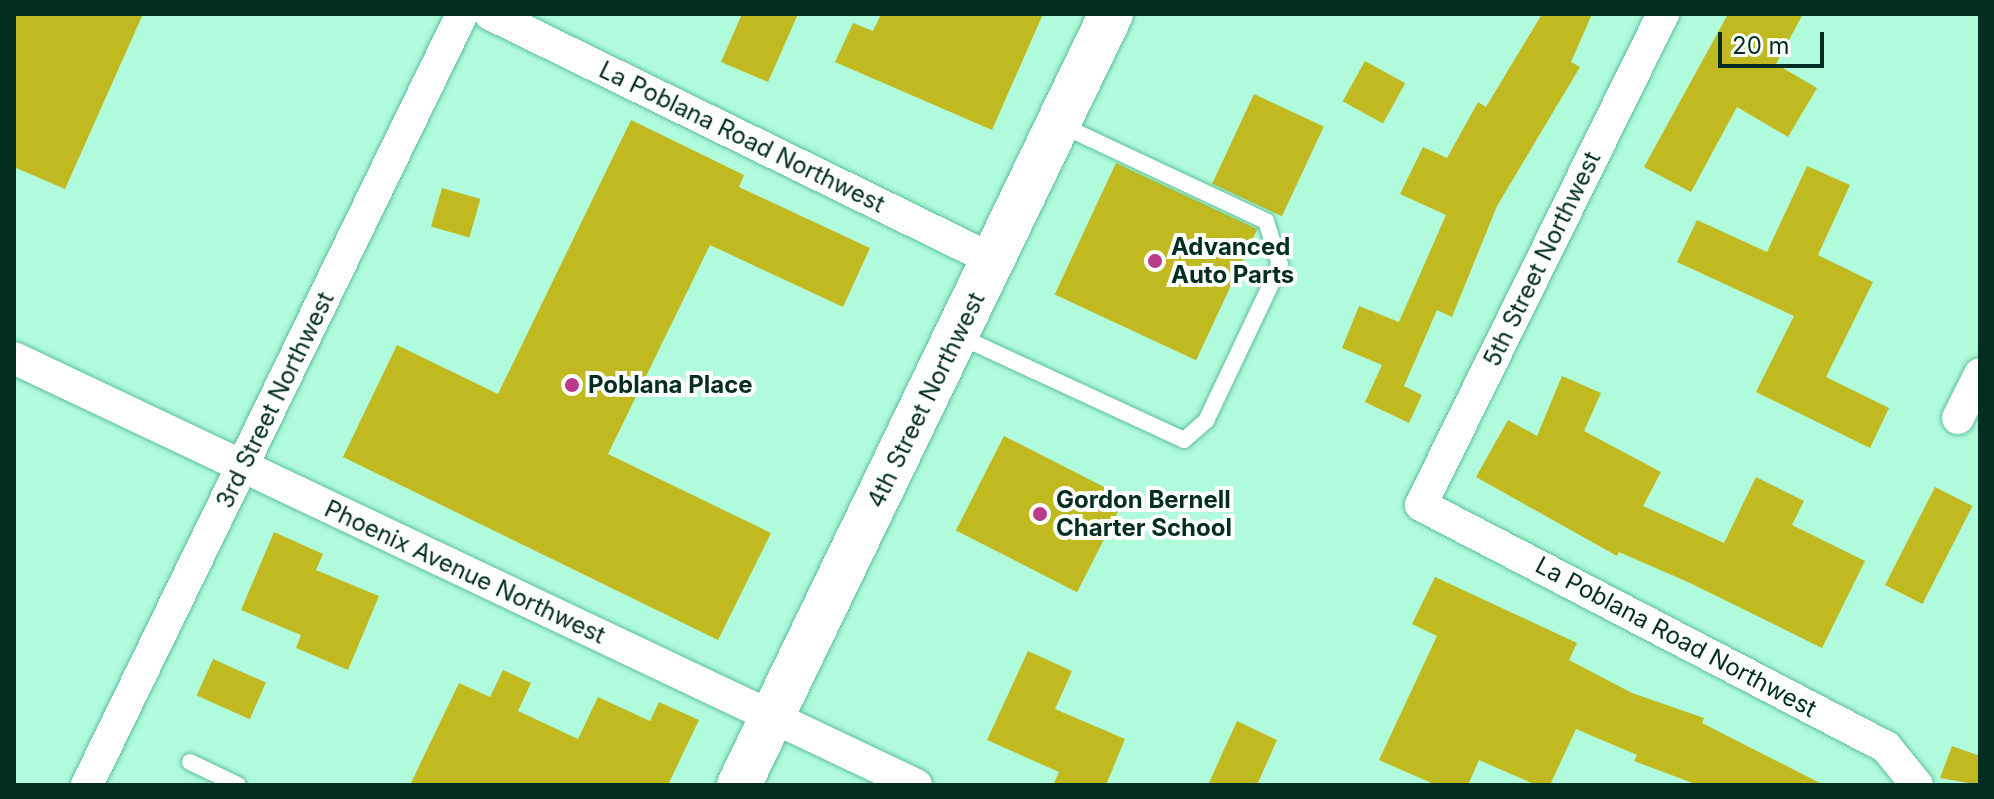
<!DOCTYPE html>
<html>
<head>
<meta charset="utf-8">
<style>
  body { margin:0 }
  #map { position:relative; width:1994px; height:799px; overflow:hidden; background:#affbdb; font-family:Inter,sans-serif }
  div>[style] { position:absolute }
  .building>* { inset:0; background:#c1b920; transform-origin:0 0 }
  .roads { filter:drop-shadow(0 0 2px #5cbe99) drop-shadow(0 0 2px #5cbe99) }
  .service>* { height:16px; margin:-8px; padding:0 8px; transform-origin:8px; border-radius:8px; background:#fff }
  .minor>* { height:32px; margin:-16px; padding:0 16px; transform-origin:16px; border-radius:16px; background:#fff }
  .secondary>* { height:44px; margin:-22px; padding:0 22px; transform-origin:22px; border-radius:22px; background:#fff }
  .dots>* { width:22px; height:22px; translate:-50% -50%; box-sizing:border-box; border:4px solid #fff; border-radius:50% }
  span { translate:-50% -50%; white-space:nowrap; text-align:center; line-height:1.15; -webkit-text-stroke:8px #fff; paint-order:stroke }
  .street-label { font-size:24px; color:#012e20 }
  .poi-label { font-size:24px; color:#012e20; font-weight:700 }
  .left { translate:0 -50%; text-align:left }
  .frame { position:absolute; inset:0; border:16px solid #012e20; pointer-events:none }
  .scale { position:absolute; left:1718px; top:32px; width:106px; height:36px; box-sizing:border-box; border:4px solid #012e20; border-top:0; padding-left:10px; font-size:24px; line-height:28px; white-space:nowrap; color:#012e20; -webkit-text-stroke:6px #fff; paint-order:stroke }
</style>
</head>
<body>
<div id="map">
  <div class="building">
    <div style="clip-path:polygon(14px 14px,143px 14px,65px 189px,14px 167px)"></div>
    <div style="clip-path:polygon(742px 14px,798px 14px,768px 82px,721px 62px)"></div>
    <div style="clip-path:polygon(881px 14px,1043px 14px,992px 130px,835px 62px,853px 23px,873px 31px)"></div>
    <div style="clip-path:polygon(1542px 14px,1592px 14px,1571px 62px,1580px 67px,1497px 206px,1452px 317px,1437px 310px,1404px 386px,1422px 395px,1409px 423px,1365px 402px,1382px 365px,1342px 348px,1359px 306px,1399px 322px,1446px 215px,1400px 194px,1423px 147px,1447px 158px,1478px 102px,1486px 107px)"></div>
    <div style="clip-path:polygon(1728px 14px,1803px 14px,1776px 64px,1817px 88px,1788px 137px,1737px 107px,1691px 192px,1644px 167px)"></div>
    <div style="left:1365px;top:61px;width:46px;height:46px;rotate:29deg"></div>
    <div style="left:1254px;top:94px;width:77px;height:99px;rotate:25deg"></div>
    <div style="clip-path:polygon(631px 120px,744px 175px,739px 187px,870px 248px,843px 307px,710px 245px,608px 454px,771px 533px,718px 640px,343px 457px,397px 345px,498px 394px)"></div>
    <div style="left:1116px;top:163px;width:156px;height:145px;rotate:25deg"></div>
    <div style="clip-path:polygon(1807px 166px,1850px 185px,1818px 255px,1873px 282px,1826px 377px,1889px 408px,1870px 448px,1756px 392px,1794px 316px,1677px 262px,1697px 220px,1767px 252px)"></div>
    <div style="left:442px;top:188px;width:40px;height:40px;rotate:16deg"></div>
    <div style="clip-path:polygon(1562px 376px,1601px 393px,1584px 431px,1661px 472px,1643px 506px,1724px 543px,1756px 477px,1804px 501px,1792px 525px,1865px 561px,1822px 648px,1690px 583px,1619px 552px,1617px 556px,1476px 477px,1508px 420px,1537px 436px)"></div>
    <div style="left:1004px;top:436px;width:136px;height:106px;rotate:27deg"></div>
    <div style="left:1935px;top:487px;width:42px;height:110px;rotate:27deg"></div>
    <div style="clip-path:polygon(274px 532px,323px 554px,316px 570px,379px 596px,348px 670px,296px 648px,301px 635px,241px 610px)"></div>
    <div style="clip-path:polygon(1435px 577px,1577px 643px,1569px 660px,1632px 693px,1704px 718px,1702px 723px,1824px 785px,1698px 785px,1634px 761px,1637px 755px,1576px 729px,1550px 785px,1536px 785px,1479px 760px,1468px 785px,1436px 785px,1379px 760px,1437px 636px,1412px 624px)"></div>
    <div style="clip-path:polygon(1028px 651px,1072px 671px,1055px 709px,1125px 739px,1106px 785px,1053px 785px,1059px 772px,987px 740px)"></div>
    <div style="left:213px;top:659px;width:58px;height:40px;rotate:24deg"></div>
    <div style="clip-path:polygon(503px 670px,531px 683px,518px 711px,578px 739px,598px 697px,650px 721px,659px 702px,699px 720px,668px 785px,410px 785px,459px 683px,490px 697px)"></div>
    <div style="clip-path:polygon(1237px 721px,1277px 740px,1257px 785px,1208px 785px)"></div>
    <div style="clip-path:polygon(1952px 746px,1980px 756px,1980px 785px,1940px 778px)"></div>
  </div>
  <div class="roads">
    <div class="service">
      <div style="left:959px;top:336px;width:248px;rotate:24.8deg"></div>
      <div style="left:1184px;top:440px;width:29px;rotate:-41deg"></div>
      <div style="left:1206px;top:421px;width:173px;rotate:-64.6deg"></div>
      <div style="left:1280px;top:265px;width:46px;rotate:-107.7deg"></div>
      <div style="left:1266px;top:221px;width:229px;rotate:-154.9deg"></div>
      <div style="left:190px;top:762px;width:53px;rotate:25.6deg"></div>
    </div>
    <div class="minor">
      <div style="left:490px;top:14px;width:560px;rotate:26.06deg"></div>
      <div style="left:1663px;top:14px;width:547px;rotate:116.24deg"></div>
      <div style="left:1421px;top:505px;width:524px;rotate:27.49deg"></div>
      <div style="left:1886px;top:747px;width:49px;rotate:50.8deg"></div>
      <div style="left:14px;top:358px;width:998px;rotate:25.33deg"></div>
      <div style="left:1958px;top:418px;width:49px;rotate:-63.4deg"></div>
      <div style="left:87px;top:785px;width:857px;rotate:-64.06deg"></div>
    </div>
    <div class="secondary">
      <div style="left:739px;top:785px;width:856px;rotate:-64.24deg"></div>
    </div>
  </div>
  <div class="dots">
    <div style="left:1155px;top:261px;background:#b93b89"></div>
    <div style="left:572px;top:385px;background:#b93b89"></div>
    <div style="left:1040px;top:514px;background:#b93b89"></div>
  </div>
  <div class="street-label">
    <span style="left:742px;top:137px;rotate:26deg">La Poblana Road Northwest</span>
    <span style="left:1542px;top:259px;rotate:-64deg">5th Street Northwest</span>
    <span style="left:275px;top:400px;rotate:-64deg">3rd Street Northwest</span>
    <span style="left:926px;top:400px;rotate:-64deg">4th Street Northwest</span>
    <span style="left:465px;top:572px;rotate:25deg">Phoenix Avenue Northwest</span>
    <span style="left:1676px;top:637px;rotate:28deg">La Poblana Road Northwest</span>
  </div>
  <div class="poi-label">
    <span class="left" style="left:1171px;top:261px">Advanced<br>Auto Parts</span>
    <span class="left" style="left:588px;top:385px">Poblana Place</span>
    <span class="left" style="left:1056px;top:514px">Gordon Bernell<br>Charter School</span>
  </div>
  <div class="frame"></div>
  <div class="scale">20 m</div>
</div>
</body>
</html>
